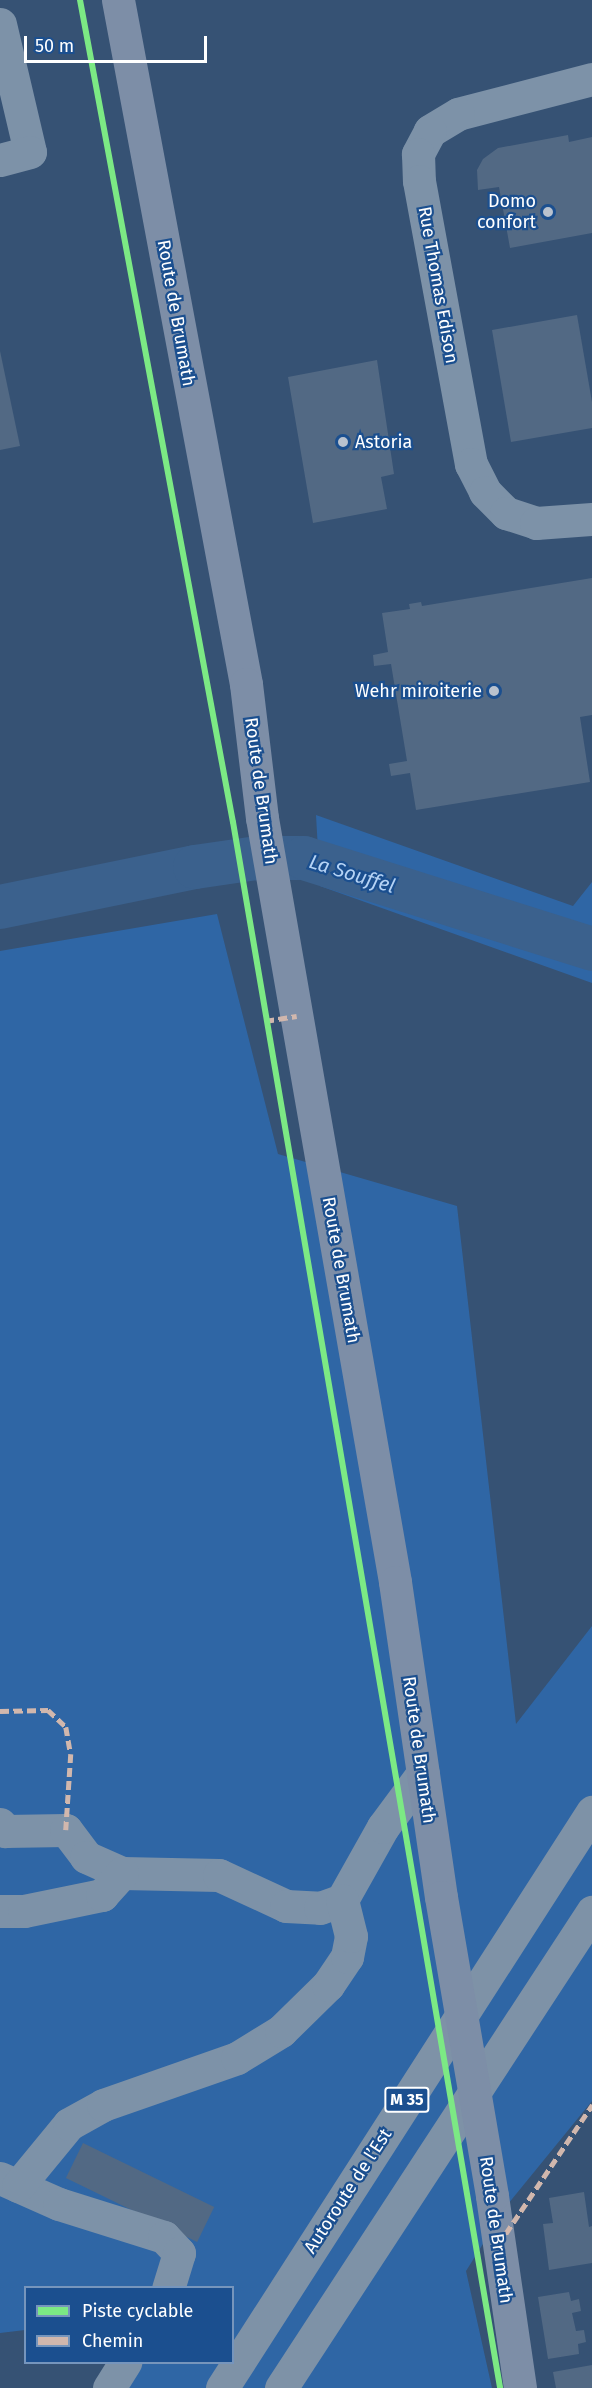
<!DOCTYPE html>
<html>
<head>
<meta charset="utf-8">
<style>
  body { margin:0 }
  #map { position:relative; width:592px; height:2388px; overflow:hidden; background:#365274; font-family:"Fira Sans",sans-serif }
  div>[style] { position:absolute }
  .green>* { inset:0; background:#2f66a5 }
  .river>* { height:44px; margin:-22px; padding:0 22px; transform-origin:22px; border-radius:22px; background:#3b618d }
  .building>* { inset:0; background:#526984; transform-origin:0 0 }
  .minor>* { height:33px; margin:-16.5px; padding:0 16.5px; transform-origin:16.5px; border-radius:16.5px; background:#7d92a8 }
  .major>* { height:33px; margin:-16.5px; padding:0 16.5px; transform-origin:16.5px; border-radius:16.5px; background:#7d8ea7 }
  .highway>* { height:33px; margin:-16.5px; padding:0 16.5px; transform-origin:16.5px; border-radius:16.5px; background:#7e92a7 }
  .major-bridge>* { height:33px; margin:-16.5px; padding:0 16.5px; transform-origin:16.5px; border-radius:16.5px; background:#7d8ea7 }
  .quiet>* { height:4.5px; margin-top:-2.25px; transform-origin:0; background:repeating-linear-gradient(90deg,#d1b7ad 0 9px,transparent 0 13.5px) }
  .cycleway>* { height:6px; margin:-3px; padding:0 3px; transform-origin:3px; border-radius:3px; background:#7ce984 }
  .dots>* { width:16px; height:16px; translate:-50% -50%; box-sizing:border-box; border:3px solid #1b4f8f; border-radius:50% }
  span { translate:-50% -50%; white-space:nowrap; text-align:center; line-height:1.15; -webkit-text-stroke:4.5px #1b4f8f; paint-order:stroke }
  .shield-label span { padding:2px 4px; background:#1b4f8f; border:2px solid; border-radius:4px; -webkit-text-stroke-width:0 }
  .shield-label { font-size:16px; color:#fff; font-weight:700 }
  .poi-label { font-size:18px; color:#fff }
  .right { translate:-100% -50%; text-align:right }
  .left { translate:0 -50%; text-align:left }
  .street-label { font-size:18px; color:#fff }
  .water-label { font-size:20px; color:#b5d3f5; font-style:italic }
  .legend { position:absolute; left:24px; top:2286px; width:210px; height:78px; box-sizing:border-box; background:#1b4f8f; border:2px solid #7695bc; margin:0; padding:8px 10px; list-style:none; font-size:18px; color:#fff }
  .legend li { display:flex; align-items:center; gap:12px; height:30px }
  .legend b { width:30px; border:2px solid #7695bc }
  .scale { position:absolute; left:24px; top:36px; width:183px; height:27px; box-sizing:border-box; border:3px solid #fff; border-top:0; padding-left:8px; font-size:18px; line-height:21px; white-space:nowrap; color:#fff; -webkit-text-stroke:4px #1b4f8f; paint-order:stroke }
</style>
</head>
<body>
<div id="map">
  <div class="green">
    <div style="clip-path:polygon(316px 815px,573px 906px,592px 882px,592px 983px,320px 886px)"></div>
    <div style="clip-path:polygon(217px 914px,278px 1154px,457px 1206px,516px 1724px,592px 1626px,592px 2101px,508px 2204px,466px 2271px,492px 2388px,118px 2388px,131px 2363px,232px 2362px,232px 2288px,26px 2288px,25px 2330px,0 2333px,0 951px)"></div>
  </div>
  <div class="river">
    <div style="left:0;top:907px;width:199px;rotate:-11.6deg"></div>
    <div style="left:195px;top:867px;width:63px;rotate:-8.3deg"></div>
    <div style="left:257px;top:858px;width:47px"></div>
    <div style="left:304px;top:858px;width:302px;rotate:17.5deg"></div>
  </div>
  <div class="building">
    <div style="clip-path:polygon(568px 135px,569px 142px,592px 137px,592px 233px,510px 248px,499px 187px,478px 190px,477px 170px,483px 159px,498px 148px)"></div>
    <div style="clip-path:polygon(577px 315px,592px 402px,592px 428px,511px 442px,492px 330px)"></div>
    <div style="clip-path:polygon(0 351px,20px 446px,0 450px)"></div>
    <div style="clip-path:polygon(377px 360px,394px 474px,381px 477px,387px 509px,313px 523px,288px 377px)"></div>
    <div style="clip-path:polygon(592px 578px,592px 715px,580px 717px,590px 782px,416px 810px,410px 773px,391px 776px,389px 764px,407px 761px,391px 664px,374px 666px,373px 655px,388px 652px,382px 613px,410px 609px,409px 604px,421px 602px,422px 606px)"></div>
    <div style="left:83px;top:2143px;width:146px;height:39px;rotate:26deg"></div>
    <div style="clip-path:polygon(584px 2192px,589px 2227px,592px 2226px,592px 2263px,549px 2270px,543px 2224px,553px 2223px,549px 2198px)"></div>
    <div style="clip-path:polygon(569px 2292px,571px 2301px,579px 2299px,581px 2311px,572px 2313px,576px 2331px,584px 2330px,586px 2342px,578px 2344px,579px 2354px,548px 2359px,538px 2297px)"></div>
    <div style="clip-path:polygon(592px 2365px,592px 2388px,556px 2388px,553px 2372px)"></div>
  </div>
  <div class="minor">
    <div style="left:0;top:24px;width:131px;rotate:76.8deg"></div>
    <div style="left:30px;top:152px;width:31px;rotate:165deg"></div>
    <div style="left:592px;top:79px;width:138px;rotate:165.4deg"></div>
    <div style="left:458px;top:114px;width:33px;rotate:149deg"></div>
    <div style="left:430px;top:131px;width:26px;rotate:118deg"></div>
    <div style="left:418px;top:154px;width:27px;rotate:88deg"></div>
    <div style="left:419px;top:181px;width:288px;rotate:79.6deg"></div>
    <div style="left:471px;top:464px;width:31px;rotate:63deg"></div>
    <div style="left:485px;top:492px;width:30px;rotate:45deg"></div>
    <div style="left:506px;top:513px;width:32px;rotate:18deg"></div>
    <div style="left:536px;top:523px;width:56px;rotate:-4.1deg"></div>
    <div style="left:0;top:1824px;width:9px;rotate:54deg"></div>
    <div style="left:5px;top:1831px;width:61px;rotate:-0.9deg"></div>
    <div style="left:66px;top:1830px;width:34px;rotate:53deg"></div>
    <div style="left:86px;top:1857px;width:39px;rotate:24deg"></div>
    <div style="left:122px;top:1873px;width:97px;rotate:1.2deg"></div>
    <div style="left:219px;top:1875px;width:74px;rotate:24.8deg"></div>
    <div style="left:286px;top:1906px;width:34px;rotate:3deg"></div>
    <div style="left:320px;top:1908px;width:23px;rotate:-20deg"></div>
    <div style="left:342px;top:1900px;width:84px;rotate:-60.7deg"></div>
    <div style="left:383px;top:1827px;width:67px;rotate:-53.5deg"></div>
    <div style="left:0;top:1911px;width:24px"></div>
    <div style="left:24px;top:1911px;width:80px;rotate:-11.6deg"></div>
    <div style="left:102px;top:1895px;width:30px;rotate:-48deg"></div>
    <div style="left:0;top:2178px;width:64px;rotate:23.8deg"></div>
    <div style="left:59px;top:2204px;width:110px;rotate:17.4deg"></div>
    <div style="left:164px;top:2237px;width:22px;rotate:47deg"></div>
    <div style="left:179px;top:2253px;width:37px;rotate:107deg"></div>
    <div style="left:18px;top:2186px;width:80px;rotate:-50.6deg"></div>
    <div style="left:69px;top:2124px;width:39px;rotate:-29deg"></div>
    <div style="left:103px;top:2105px;width:142px;rotate:-19.3deg"></div>
    <div style="left:237px;top:2058px;width:52px;rotate:-31.5deg"></div>
    <div style="left:281px;top:2031px;width:66px;rotate:-44.4deg"></div>
    <div style="left:328px;top:1985px;width:34px;rotate:-56deg"></div>
    <div style="left:347px;top:1957px;width:21px;rotate:-79deg"></div>
    <div style="left:351px;top:1936px;width:37px;rotate:-104deg"></div>
    <div style="left:109px;top:2388px;width:31px;rotate:-58deg"></div>
  </div>
  <div class="major">
    <div style="left:118px;top:0;width:696px;rotate:79.4deg"></div>
    <div style="left:246px;top:684px;width:135px;rotate:83.2deg"></div>
    <div style="left:262px;top:818px;width:775px;rotate:80.12deg"></div>
    <div style="left:395px;top:1582px;width:318px;rotate:81.7deg"></div>
    <div style="left:492px;top:2196px;width:194px;rotate:81.7deg"></div>
  </div>
  <div class="highway">
    <div style="left:222px;top:2388px;width:685px;rotate:-57.28deg"></div>
    <div style="left:281px;top:2388px;width:569px;rotate:-56.84deg"></div>
  </div>
  <div class="major-bridge">
    <div style="left:441px;top:1897px;width:303px;rotate:80.3deg"></div>
  </div>
  <div class="quiet">
    <div style="left:265px;top:1021px;width:32px;rotate:-9deg"></div>
    <div style="left:0;top:1711px;width:48px;rotate:-1.2deg"></div>
    <div style="left:48px;top:1710px;width:25px;rotate:43deg"></div>
    <div style="left:66px;top:1727px;width:27px;rotate:80deg"></div>
    <div style="left:71px;top:1754px;width:76px;rotate:93.8deg"></div>
    <div style="left:498px;top:2245px;width:169px;rotate:-56.1deg"></div>
  </div>
  <div class="cycleway">
    <div style="left:80px;top:0;width:836px;rotate:79.46deg"></div>
    <div style="left:233px;top:822px;width:1589px;rotate:80.32deg"></div>
  </div>
  <div class="dots">
    <div style="left:548px;top:212px;background:#b9c2ce"></div>
    <div style="left:343px;top:442px;background:#b9c2ce"></div>
    <div style="left:494px;top:691px;background:#b9c2ce"></div>
  </div>
  <div class="shield-label">
    <span style="left:407px;top:2100px">M 35</span>
  </div>
  <div class="poi-label">
    <span class="right" style="left:536px;top:212px">Domo<br>confort</span>
    <span class="left" style="left:355px;top:442px">Astoria</span>
    <span class="right" style="left:482px;top:691px">Wehr miroiterie</span>
  </div>
  <div class="street-label">
    <span style="left:438px;top:285px;rotate:80deg">Rue Thomas Edison</span>
    <span style="left:176px;top:313px;rotate:80deg">Route de Brumath</span>
    <span style="left:261px;top:791px;rotate:82deg">Route de Brumath</span>
    <span style="left:341px;top:1270px;rotate:80deg">Route de Brumath</span>
    <span style="left:419px;top:1750px;rotate:82deg">Route de Brumath</span>
    <span style="left:348px;top:2191px;rotate:-57deg">Autoroute de l’Est</span>
    <span style="left:496px;top:2230px;rotate:82deg">Route de Brumath</span>
  </div>
  <div class="water-label">
    <span style="left:352px;top:874px;rotate:17deg">La Souffel</span>
  </div>
  <ul class="legend">
  <li><b style="height:8px;background:#7ce984"></b>Piste cyclable</li>
  <li><b style="height:8px;background:#d1b7ad"></b>Chemin</li>
  </ul>
  <div class="scale">50 m</div>
</div>
</body>
</html>
